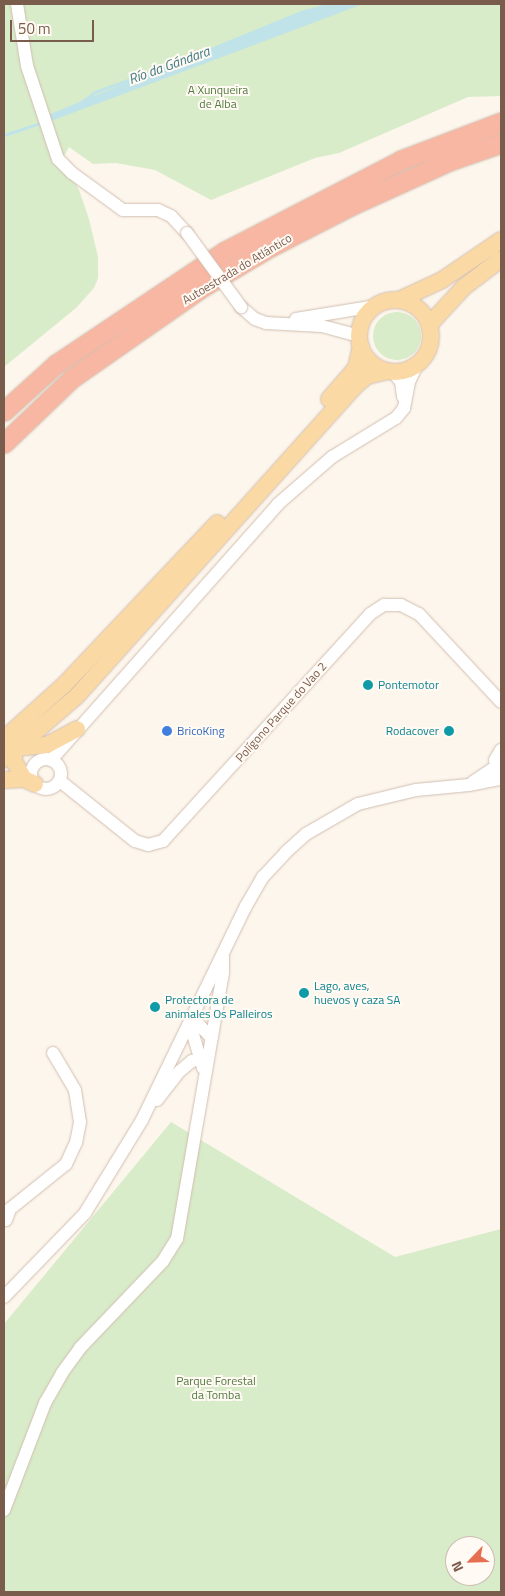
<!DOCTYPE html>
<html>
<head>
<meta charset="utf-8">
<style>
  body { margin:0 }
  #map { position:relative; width:505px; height:1596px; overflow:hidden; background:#fdf6ec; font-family:"Titillium Web",sans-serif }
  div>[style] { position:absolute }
  .green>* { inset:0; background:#d8ecc9 }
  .round { border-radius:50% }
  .water>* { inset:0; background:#bfe3e8 }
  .stream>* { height:3px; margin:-1.5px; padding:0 1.5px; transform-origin:1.5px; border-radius:1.5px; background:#bfe3e8 }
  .roads { filter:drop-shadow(0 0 1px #d1beb0) drop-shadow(0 0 1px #d1beb0) }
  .minor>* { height:12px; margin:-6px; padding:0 6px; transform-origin:6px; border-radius:6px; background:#fff }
  .minor>.ring { margin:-6px; padding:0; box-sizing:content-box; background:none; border:12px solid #fff; border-radius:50% }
  .major>* { height:16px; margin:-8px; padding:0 8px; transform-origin:8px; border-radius:8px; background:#fbd9a5 }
  .major>.ring { margin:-8px; padding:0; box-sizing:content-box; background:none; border:16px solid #fbd9a5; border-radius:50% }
  .highway>* { height:19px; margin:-9.5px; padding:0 9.5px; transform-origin:9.5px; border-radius:9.5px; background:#f7b7a3 }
  .bridges { filter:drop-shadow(0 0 1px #d1beb0) drop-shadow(0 0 1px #d1beb0) }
  .minor-bridge>* { height:12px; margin:-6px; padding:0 6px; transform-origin:6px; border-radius:6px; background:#fff }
  .dots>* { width:14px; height:14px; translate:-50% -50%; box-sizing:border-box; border:2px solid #fffaf3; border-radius:50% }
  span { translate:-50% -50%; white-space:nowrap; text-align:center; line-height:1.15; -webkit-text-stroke:4px #fffaf3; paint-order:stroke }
  .park-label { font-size:12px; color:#537a41 }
  .street-label { font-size:12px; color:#7a5c4d }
  .culture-label { font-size:12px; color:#0d838f }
  .left { translate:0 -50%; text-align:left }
  .right { translate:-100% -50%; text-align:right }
  .shop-label { font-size:12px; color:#366cbe }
  .water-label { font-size:14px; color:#437c86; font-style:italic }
  .frame { position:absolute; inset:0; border:5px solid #7a5c4d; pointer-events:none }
  .north { position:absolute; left:445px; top:1536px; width:50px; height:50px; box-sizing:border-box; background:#fffaf3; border:1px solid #cabbb1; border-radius:50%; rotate:246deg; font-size:14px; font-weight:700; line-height:20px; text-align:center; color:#7a5c4d }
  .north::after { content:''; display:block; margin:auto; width:18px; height:22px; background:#e76f51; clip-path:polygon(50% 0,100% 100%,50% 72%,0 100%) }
  .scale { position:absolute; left:10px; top:20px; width:84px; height:22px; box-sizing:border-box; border:2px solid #7a5c4d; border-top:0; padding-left:6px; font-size:15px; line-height:18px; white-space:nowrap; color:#7a5c4d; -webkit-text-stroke:4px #fffaf3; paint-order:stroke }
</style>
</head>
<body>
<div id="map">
  <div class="green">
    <div style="clip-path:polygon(4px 4px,501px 4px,501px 96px,468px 97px,339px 153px,315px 158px,211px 200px,155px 170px,116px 163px,93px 164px,69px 147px,63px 158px,79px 190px,89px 219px,98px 257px,98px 278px,94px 288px,76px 308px,4px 367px)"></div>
    <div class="round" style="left:373px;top:312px;width:48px;height:48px"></div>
    <div style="clip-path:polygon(evenodd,171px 1122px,395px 1257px,501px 1229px,501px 1592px,4px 1592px,4px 1324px,171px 1122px,455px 1546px,485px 1546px,485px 1576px,455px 1576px,455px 1546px)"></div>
  </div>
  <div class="water">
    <div style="clip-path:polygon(327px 4px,363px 4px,51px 121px,48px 115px,301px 11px)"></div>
  </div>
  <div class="stream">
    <div style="left:80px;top:103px;width:19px;rotate:-36deg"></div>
    <div style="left:95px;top:92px;width:87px;rotate:-20.1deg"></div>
    <div style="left:4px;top:135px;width:41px;rotate:-18.4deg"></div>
  </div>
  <div class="roads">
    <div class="minor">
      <div style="left:17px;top:4px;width:63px;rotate:80.8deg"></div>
      <div style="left:27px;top:66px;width:98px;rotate:71.6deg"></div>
      <div style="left:58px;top:159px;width:20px;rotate:45deg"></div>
      <div style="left:72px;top:173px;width:63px;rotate:36deg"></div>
      <div style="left:123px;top:210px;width:35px"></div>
      <div style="left:158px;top:210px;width:14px;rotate:25deg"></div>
      <div style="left:171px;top:216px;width:23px;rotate:47deg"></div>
      <div style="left:241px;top:307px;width:18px;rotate:41deg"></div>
      <div style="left:255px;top:319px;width:12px;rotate:20deg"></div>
      <div style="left:266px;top:323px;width:56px;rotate:3.1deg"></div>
      <div style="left:322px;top:326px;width:38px;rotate:15deg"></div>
      <div style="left:296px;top:319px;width:80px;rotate:-9.3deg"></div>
      <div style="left:393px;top:372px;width:13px;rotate:51deg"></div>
      <div style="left:401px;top:382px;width:15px;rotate:82deg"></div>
      <div class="ring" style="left:31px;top:759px;width:18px;height:18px"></div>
      <div style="left:51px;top:760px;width:342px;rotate:-48.4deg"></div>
      <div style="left:278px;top:504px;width:72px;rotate:-41deg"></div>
      <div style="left:332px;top:457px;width:75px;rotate:-31.4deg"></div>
      <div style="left:396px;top:418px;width:13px;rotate:-51deg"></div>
      <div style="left:404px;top:408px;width:26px;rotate:-79deg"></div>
      <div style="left:409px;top:382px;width:21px;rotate:-65deg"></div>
      <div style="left:498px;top:773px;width:13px;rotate:-103deg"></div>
      <div style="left:495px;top:760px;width:12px;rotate:-59deg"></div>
      <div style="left:60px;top:781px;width:96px;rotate:38.7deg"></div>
      <div style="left:135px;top:841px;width:14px;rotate:17deg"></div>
      <div style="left:148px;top:845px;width:16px;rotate:-15deg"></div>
      <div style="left:163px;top:841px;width:307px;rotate:-47.6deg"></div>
      <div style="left:370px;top:614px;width:17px;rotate:-33deg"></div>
      <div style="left:384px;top:605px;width:17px"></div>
      <div style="left:401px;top:605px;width:20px;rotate:27deg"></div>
      <div style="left:419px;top:614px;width:120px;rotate:47deg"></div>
      <div style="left:473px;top:782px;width:27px;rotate:-34deg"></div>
      <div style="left:203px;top:1068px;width:46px;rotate:-106.5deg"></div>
      <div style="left:190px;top:1024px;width:9px;rotate:6deg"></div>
      <div style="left:199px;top:1025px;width:18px;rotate:45deg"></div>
      <div style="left:157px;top:1100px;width:37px;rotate:-52deg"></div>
      <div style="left:180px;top:1071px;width:16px;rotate:-40deg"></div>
      <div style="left:192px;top:1061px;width:9px;rotate:-13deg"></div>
      <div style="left:6px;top:1220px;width:12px;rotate:-70deg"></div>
      <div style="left:10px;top:1209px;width:72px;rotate:-38.8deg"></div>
      <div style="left:66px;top:1164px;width:23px;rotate:-65deg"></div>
      <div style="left:76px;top:1143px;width:21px;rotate:-79deg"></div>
      <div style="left:80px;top:1122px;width:32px;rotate:-99deg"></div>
      <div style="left:75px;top:1090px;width:43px;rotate:-120.7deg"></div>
      <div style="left:4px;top:1297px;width:117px;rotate:-46deg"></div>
      <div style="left:85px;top:1213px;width:109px;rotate:-58.5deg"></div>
      <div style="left:142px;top:1120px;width:238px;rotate:-64.1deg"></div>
      <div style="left:246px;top:906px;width:34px;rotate:-60deg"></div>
      <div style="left:263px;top:877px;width:34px;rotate:-47deg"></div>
      <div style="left:286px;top:852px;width:27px;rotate:-42deg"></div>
      <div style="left:306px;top:834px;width:60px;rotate:-30deg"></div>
      <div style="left:358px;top:804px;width:60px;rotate:-13.6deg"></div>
      <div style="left:416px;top:790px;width:53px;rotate:-5.4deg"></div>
      <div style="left:469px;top:785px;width:33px;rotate:-11deg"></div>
      <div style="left:4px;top:1510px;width:115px;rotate:-69deg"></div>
      <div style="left:45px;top:1403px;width:34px;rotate:-60deg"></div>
      <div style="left:62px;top:1373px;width:31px;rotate:-54deg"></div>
      <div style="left:80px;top:1348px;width:120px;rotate:-46.3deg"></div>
      <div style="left:163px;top:1261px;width:26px;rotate:-58deg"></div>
      <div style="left:177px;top:1239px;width:270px;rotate:-80.2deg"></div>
      <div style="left:223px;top:973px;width:16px;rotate:-90deg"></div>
    </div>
    <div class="major">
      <div style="left:399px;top:300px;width:47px;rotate:-24.9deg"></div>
      <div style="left:442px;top:280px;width:71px;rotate:-34.1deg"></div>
      <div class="ring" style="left:359px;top:300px;width:56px;height:56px"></div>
      <div style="left:429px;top:325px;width:52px;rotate:-47.4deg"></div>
      <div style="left:464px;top:287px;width:46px;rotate:-37.1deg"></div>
      <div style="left:329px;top:399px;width:41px;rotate:-48.9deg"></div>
      <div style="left:356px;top:368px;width:22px;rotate:-77deg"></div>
      <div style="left:4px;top:739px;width:81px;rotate:-42deg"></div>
      <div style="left:64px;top:685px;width:223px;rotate:-46.6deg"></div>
      <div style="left:19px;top:745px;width:13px;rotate:117deg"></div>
      <div style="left:13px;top:757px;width:6px;rotate:72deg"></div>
      <div style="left:15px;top:763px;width:18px;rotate:61deg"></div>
      <div style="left:24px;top:779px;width:12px;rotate:24deg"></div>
      <div style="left:13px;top:748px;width:34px;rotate:-5deg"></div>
      <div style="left:47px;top:745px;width:34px;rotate:-28deg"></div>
      <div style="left:4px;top:759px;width:96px;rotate:-40.8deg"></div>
      <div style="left:77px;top:696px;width:414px;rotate:-48.1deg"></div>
      <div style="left:353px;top:388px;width:18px;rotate:-41deg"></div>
      <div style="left:367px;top:376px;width:21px;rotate:-14deg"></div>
      <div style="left:4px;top:780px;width:20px;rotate:-3deg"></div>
    </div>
    <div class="highway">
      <div style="left:4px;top:411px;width:70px;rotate:-42.1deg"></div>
      <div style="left:56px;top:364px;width:203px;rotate:-33.8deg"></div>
      <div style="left:225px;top:251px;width:198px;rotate:-27.3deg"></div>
      <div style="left:401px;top:160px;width:107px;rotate:-20.8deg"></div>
      <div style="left:4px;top:443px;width:94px;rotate:-43.7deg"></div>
      <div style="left:72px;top:378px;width:161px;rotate:-34.9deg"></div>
      <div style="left:204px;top:286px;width:79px;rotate:-30.5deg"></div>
      <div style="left:272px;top:246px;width:90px;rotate:-27.1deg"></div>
      <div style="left:352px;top:205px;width:107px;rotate:-24.4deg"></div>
      <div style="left:449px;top:161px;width:55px;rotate:-19.1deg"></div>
    </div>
  </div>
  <div class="bridges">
    <div class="minor-bridge">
      <div style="left:187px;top:233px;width:92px;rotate:53.9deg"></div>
    </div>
  </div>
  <div class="dots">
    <div style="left:368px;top:685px;background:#0f9aa8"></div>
    <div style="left:167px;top:731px;background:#3f7fe0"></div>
    <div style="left:449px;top:731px;background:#0f9aa8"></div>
    <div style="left:304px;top:993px;background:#0f9aa8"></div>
    <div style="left:155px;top:1007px;background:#0f9aa8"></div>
  </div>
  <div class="park-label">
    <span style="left:218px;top:97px">A Xunqueira<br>de Alba</span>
    <span style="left:216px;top:1388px">Parque Forestal<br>da Tomba</span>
  </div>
  <div class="street-label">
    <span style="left:237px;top:269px;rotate:-31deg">Autoestrada do Atlántico</span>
    <span style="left:281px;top:712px;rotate:-48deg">Polígono Parque do Vao 2</span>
  </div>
  <div class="culture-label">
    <span class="left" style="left:378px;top:685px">Pontemotor</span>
    <span class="right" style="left:439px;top:731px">Rodacover</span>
    <span class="left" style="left:314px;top:993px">Lago, aves,<br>huevos y caza SA</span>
    <span class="left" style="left:165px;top:1007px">Protectora de<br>animales Os Palleiros</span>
  </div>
  <div class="shop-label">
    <span class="left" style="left:177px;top:731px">BricoKing</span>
  </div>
  <div class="water-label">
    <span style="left:169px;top:65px;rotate:-20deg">Río da Gándara</span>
  </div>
  <div class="frame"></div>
  <div class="north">N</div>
  <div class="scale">50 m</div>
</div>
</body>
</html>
